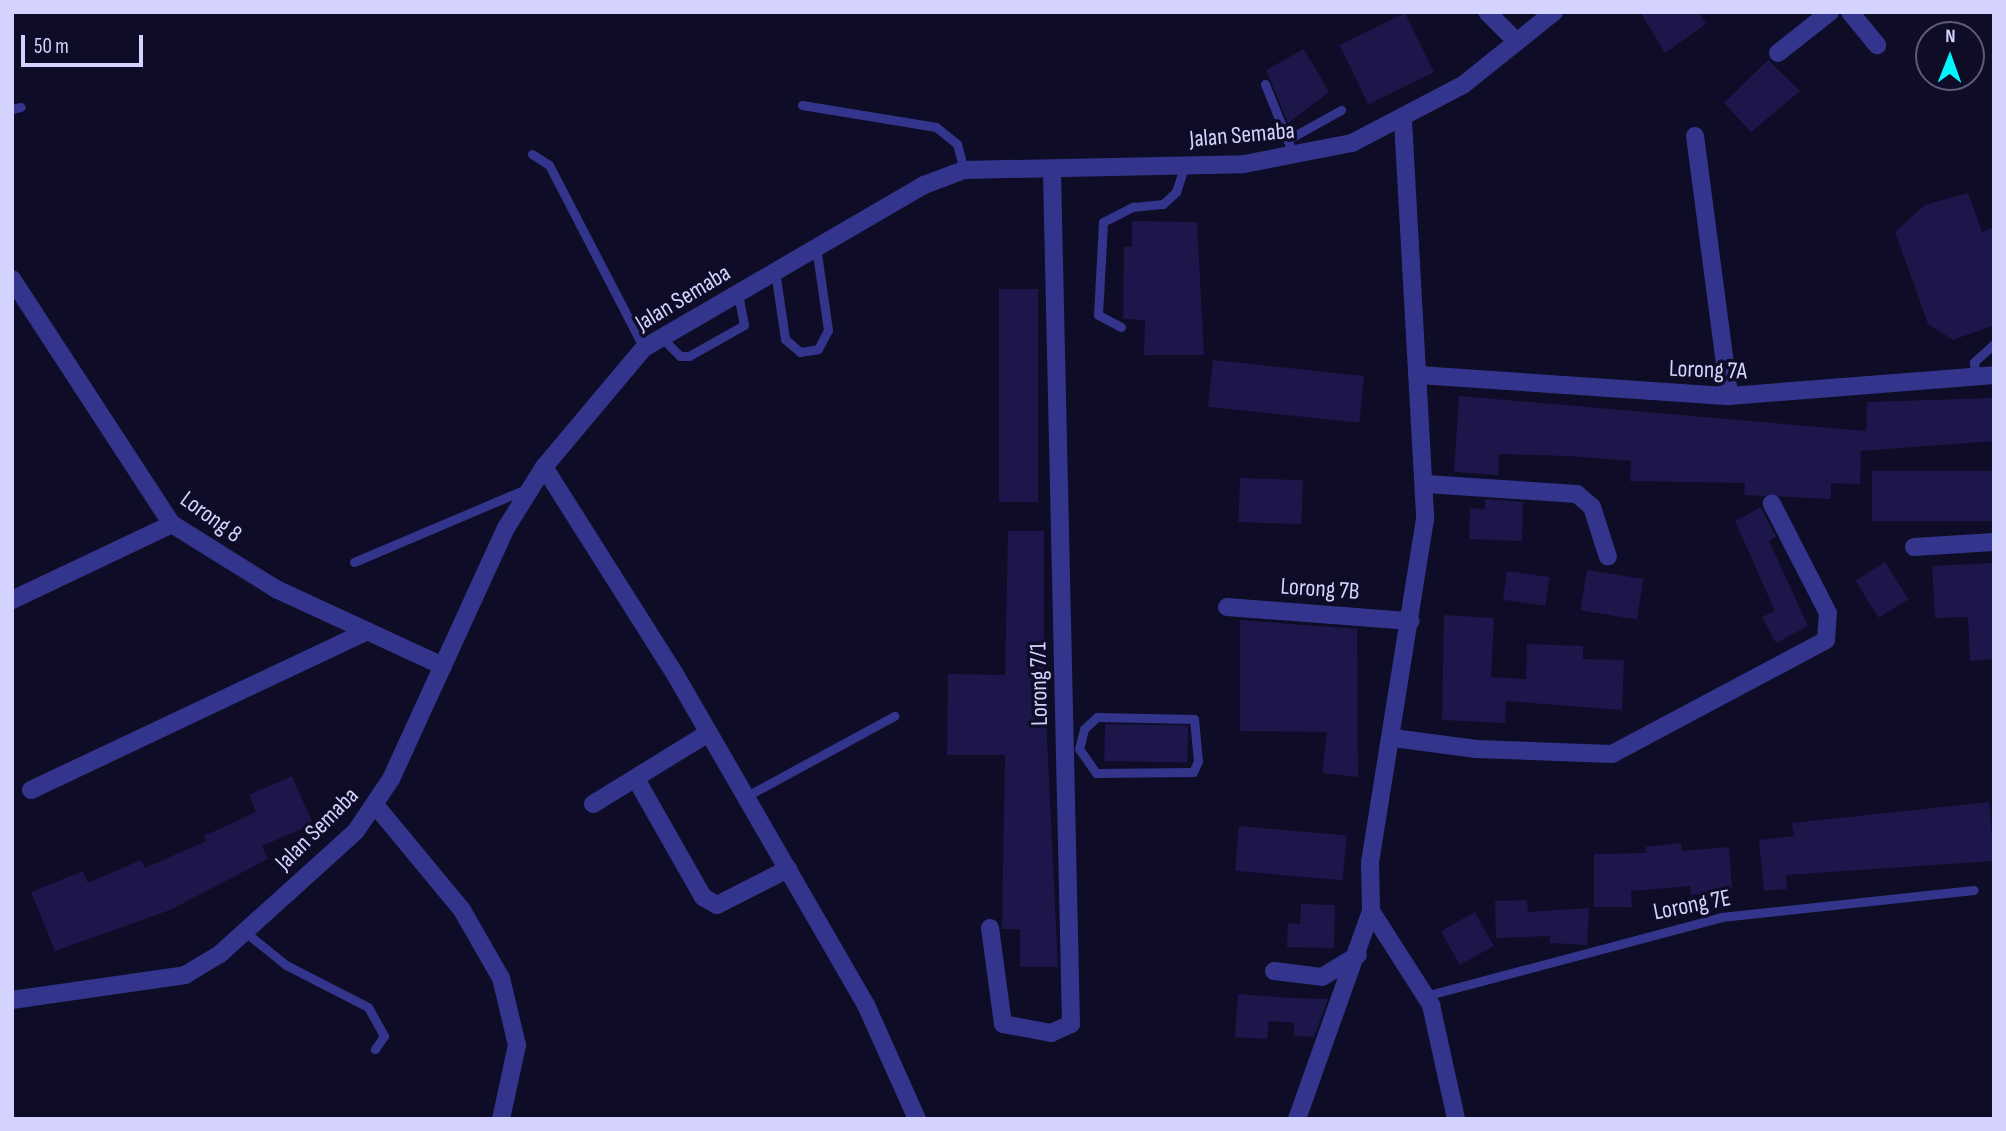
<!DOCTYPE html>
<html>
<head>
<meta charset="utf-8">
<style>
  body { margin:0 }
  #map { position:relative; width:2006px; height:1131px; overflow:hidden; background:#0f0c27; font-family:"Sofia Sans Condensed",sans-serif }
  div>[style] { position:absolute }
  .building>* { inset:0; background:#1d164a; transform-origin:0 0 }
  .lane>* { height:9px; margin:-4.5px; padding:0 4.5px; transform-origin:4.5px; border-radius:4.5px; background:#32358b }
  .street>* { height:18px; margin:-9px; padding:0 9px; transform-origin:9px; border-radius:9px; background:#32358b }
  span { translate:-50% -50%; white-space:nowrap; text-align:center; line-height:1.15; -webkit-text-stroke:7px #0f0c27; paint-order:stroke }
  .street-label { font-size:24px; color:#d4d2ff }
  .frame { position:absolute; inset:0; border:14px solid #d4d2ff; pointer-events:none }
  .north { position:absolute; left:1915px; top:21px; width:70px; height:70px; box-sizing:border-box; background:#0f0c27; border:2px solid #5e5b7d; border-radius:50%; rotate:1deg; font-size:19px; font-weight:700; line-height:28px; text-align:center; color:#d4d2ff }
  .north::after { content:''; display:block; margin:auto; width:24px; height:32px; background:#00f5fd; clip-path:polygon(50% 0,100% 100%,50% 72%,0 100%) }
  .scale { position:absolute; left:21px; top:35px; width:122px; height:32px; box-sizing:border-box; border:4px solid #d4d2ff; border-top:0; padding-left:9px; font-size:21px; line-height:24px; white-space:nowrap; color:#d4d2ff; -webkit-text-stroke:5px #0f0c27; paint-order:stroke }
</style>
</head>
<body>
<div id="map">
  <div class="building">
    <div style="clip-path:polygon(1640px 12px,1698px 12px,1706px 24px,1665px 53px)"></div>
    <div style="left:1405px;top:13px;width:66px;height:73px;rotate:64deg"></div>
    <div style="clip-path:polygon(1304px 49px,1329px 92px,1288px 123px,1266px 70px)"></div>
    <div style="clip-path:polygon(1768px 60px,1800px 91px,1751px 132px,1724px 103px)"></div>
    <div style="clip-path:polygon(1968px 193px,1982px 232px,1994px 227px,1994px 325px,1953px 340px,1928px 324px,1895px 232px,1925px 205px)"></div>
    <div style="clip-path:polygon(1132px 221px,1197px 222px,1204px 355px,1144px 355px,1145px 320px,1123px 319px,1124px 247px,1132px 247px)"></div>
    <div style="left:999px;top:289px;width:39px;height:213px"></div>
    <div style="left:1213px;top:360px;width:152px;height:47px;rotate:6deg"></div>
    <div style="clip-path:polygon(1459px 396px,1866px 431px,1867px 402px,1994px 398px,1994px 441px,1861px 451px,1860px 484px,1831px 483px,1831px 499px,1744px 495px,1745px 483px,1630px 481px,1631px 461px,1569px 456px,1499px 454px,1498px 475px,1454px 472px)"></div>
    <div style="left:1994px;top:471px;width:50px;height:122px;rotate:90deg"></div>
    <div style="left:1240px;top:478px;width:63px;height:44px;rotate:2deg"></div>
    <div style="clip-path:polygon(1485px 499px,1523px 502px,1522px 541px,1469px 539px,1470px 508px,1485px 509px)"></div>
    <div style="clip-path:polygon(1761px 507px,1776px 537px,1769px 541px,1808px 626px,1776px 643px,1762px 617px,1775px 611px,1735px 521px)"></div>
    <div style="clip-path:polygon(1008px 531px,1044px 531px,1044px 676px,1058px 967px,1020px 967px,1020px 929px,1002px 929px,1005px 755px,947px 755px,948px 674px,1005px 675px)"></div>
    <div style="left:1885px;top:562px;width:44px;height:35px;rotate:58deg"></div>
    <div style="clip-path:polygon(1994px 563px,1994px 659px,1970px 661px,1968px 617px,1935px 618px,1932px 566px)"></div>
    <div style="left:1587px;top:570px;width:57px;height:41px;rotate:9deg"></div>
    <div style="left:1507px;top:571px;width:43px;height:29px;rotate:8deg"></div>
    <div style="clip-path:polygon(1444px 615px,1494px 618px,1491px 677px,1526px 679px,1527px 644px,1583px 646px,1583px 659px,1624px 660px,1622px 710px,1506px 701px,1505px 723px,1442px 720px)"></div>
    <div style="clip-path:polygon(1240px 620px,1357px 629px,1358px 777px,1322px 773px,1327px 732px,1240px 731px)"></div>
    <div style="left:1105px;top:724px;width:83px;height:37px;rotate:1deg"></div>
    <div style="clip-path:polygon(292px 776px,313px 824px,262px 846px,268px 859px,170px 910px,55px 951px,31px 892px,83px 871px,88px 883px,141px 860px,145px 868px,206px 841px,204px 836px,256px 812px,249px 795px)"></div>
    <div style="clip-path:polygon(1989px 802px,1994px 861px,1786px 875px,1787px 889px,1764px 891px,1759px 840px,1794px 836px,1792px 823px)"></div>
    <div style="left:1239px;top:826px;width:108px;height:45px;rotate:5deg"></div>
    <div style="clip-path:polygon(1681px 843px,1682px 851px,1729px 847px,1732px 891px,1691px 895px,1690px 886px,1631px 891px,1632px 907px,1594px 907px,1594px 854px,1646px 853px,1645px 847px)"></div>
    <div style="clip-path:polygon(1527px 900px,1528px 912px,1589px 908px,1587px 945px,1550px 943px,1550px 936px,1496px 938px,1495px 901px)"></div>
    <div style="clip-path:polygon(1301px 904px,1335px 905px,1334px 948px,1287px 947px,1288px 923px,1300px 924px)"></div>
    <div style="left:1475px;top:912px;width:39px;height:39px;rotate:61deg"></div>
    <div style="clip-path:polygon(1238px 994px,1290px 998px,1328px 999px,1314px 1037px,1294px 1036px,1294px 1023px,1269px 1021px,1267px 1039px,1235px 1037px)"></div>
  </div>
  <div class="lane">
    <div style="left:1265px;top:84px;width:78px;rotate:68.1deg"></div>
    <div style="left:802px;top:105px;width:136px;rotate:9.3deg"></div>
    <div style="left:936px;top:127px;width:27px;rotate:39deg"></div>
    <div style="left:957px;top:144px;width:27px;rotate:75deg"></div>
    <div style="left:12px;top:109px;width:9px;rotate:-13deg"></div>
    <div style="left:1287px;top:140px;width:62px;rotate:-29.1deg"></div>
    <div style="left:532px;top:154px;width:20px;rotate:33deg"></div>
    <div style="left:549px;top:165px;width:206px;rotate:62.6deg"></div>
    <div style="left:775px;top:271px;width:69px;rotate:81.6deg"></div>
    <div style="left:785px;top:339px;width:20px;rotate:41deg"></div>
    <div style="left:800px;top:352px;width:18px;rotate:-9deg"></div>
    <div style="left:818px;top:349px;width:21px;rotate:-62deg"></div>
    <div style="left:828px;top:330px;width:84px;rotate:-98.2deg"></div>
    <div style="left:1121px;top:327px;width:26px;rotate:-152deg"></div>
    <div style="left:1098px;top:315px;width:93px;rotate:-86.9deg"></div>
    <div style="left:1103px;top:222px;width:34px;rotate:-27deg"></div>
    <div style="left:1133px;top:207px;width:30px;rotate:-6deg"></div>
    <div style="left:1163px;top:204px;width:18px;rotate:-43deg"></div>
    <div style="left:1176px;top:192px;width:28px;rotate:-72deg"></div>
    <div style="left:661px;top:337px;width:27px;rotate:45deg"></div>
    <div style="left:680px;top:356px;width:9px"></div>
    <div style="left:689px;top:356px;width:63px;rotate:-29.4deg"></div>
    <div style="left:744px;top:325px;width:33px;rotate:-101deg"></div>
    <div style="left:1976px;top:377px;width:15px;rotate:-98deg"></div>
    <div style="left:1974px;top:362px;width:27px;rotate:-42deg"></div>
    <div style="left:354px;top:562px;width:189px;rotate:-23deg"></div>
    <div style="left:1097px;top:717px;width:97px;rotate:1.2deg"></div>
    <div style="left:1194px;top:719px;width:42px;rotate:84.6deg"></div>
    <div style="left:1198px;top:761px;width:12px;rotate:114deg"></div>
    <div style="left:1193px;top:772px;width:97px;rotate:179.4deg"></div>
    <div style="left:1096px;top:773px;width:29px;rotate:-125deg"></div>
    <div style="left:1079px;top:749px;width:21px;rotate:-76deg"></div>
    <div style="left:1084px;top:729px;width:18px;rotate:-43deg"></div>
    <div style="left:745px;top:797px;width:170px;rotate:-28.5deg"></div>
    <div style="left:245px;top:932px;width:53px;rotate:38.8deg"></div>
    <div style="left:286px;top:965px;width:92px;rotate:27.1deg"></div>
    <div style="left:368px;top:1007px;width:33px;rotate:61deg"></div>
    <div style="left:384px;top:1036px;width:16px;rotate:125deg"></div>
    <div style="left:1425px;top:996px;width:306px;rotate:-14.9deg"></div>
    <div style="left:1721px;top:917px;width:254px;rotate:-6.1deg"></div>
  </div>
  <div class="street">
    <div style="left:1487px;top:12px;width:42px;rotate:45deg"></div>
    <div style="left:1850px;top:12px;width:43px;rotate:50.7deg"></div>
    <div style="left:1778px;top:53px;width:66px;rotate:-38.3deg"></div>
    <div style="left:1403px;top:121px;width:399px;rotate:86.8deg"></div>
    <div style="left:1425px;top:519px;width:347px;rotate:99.1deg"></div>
    <div style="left:1370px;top:862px;width:49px;rotate:88.8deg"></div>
    <div style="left:1371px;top:911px;width:112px;rotate:57.4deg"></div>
    <div style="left:1431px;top:1005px;width:117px;rotate:77.6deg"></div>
    <div style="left:1695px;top:136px;width:262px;rotate:82.5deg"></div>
    <div style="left:12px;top:279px;width:293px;rotate:56.9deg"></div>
    <div style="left:172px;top:524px;width:123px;rotate:32deg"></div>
    <div style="left:276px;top:589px;width:184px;rotate:24.8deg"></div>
    <div style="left:1419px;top:375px;width:311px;rotate:3.9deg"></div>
    <div style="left:1729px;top:396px;width:266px;rotate:-4.5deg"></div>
    <div style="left:544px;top:467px;width:247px;rotate:57.7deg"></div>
    <div style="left:676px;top:676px;width:380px;rotate:60deg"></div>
    <div style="left:866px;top:1005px;width:125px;rotate:65.9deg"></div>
    <div style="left:1426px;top:484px;width:151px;rotate:3.8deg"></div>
    <div style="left:1577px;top:494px;width:20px;rotate:41deg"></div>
    <div style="left:1592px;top:507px;width:52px;rotate:72.3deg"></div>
    <div style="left:1914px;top:547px;width:80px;rotate:-3.6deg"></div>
    <div style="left:12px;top:600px;width:177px;rotate:-25.4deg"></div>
    <div style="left:1227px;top:607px;width:184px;rotate:4.4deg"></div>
    <div style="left:1393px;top:738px;width:84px;rotate:7.5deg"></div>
    <div style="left:1476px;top:749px;width:136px;rotate:2.1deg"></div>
    <div style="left:1612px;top:754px;width:242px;rotate:-28deg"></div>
    <div style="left:1826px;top:640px;width:27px;rotate:-86deg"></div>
    <div style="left:1828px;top:613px;width:123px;rotate:-117.2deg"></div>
    <div style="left:636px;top:779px;width:136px;rotate:60.4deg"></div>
    <div style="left:703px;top:897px;width:16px;rotate:30deg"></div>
    <div style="left:717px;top:905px;width:80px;rotate:-26.9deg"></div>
    <div style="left:31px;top:790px;width:372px;rotate:-25.3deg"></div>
    <div style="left:593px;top:804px;width:134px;rotate:-31.6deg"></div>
    <div style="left:376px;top:806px;width:135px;rotate:50.4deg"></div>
    <div style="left:462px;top:910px;width:78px;rotate:60.2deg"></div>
    <div style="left:501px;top:978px;width:69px;rotate:76.6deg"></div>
    <div style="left:517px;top:1045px;width:76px;rotate:102.2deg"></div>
    <div style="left:990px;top:928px;width:97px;rotate:82.3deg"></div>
    <div style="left:1003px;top:1024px;width:49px;rotate:10.6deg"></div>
    <div style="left:1051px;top:1033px;width:22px;rotate:-24deg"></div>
    <div style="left:1071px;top:1024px;width:853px;rotate:-91.28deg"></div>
    <div style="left:1274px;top:971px;width:48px;rotate:7.1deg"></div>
    <div style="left:1322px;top:977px;width:42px;rotate:-31.4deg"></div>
    <div style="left:12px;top:1000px;width:175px;rotate:-8.2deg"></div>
    <div style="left:185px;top:975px;width:41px;rotate:-31deg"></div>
    <div style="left:220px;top:954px;width:183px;rotate:-42.1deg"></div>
    <div style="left:356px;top:831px;width:63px;rotate:-56.1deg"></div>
    <div style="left:391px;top:779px;width:276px;rotate:-65.4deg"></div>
    <div style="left:506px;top:528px;width:72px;rotate:-58.1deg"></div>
    <div style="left:544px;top:467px;width:155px;rotate:-50deg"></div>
    <div style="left:644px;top:348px;width:324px;rotate:-30.2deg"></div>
    <div style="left:924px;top:185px;width:43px;rotate:-20.6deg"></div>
    <div style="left:964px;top:170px;width:280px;rotate:-1.2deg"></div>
    <div style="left:1244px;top:164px;width:110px;rotate:-11deg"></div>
    <div style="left:1352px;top:143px;width:125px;rotate:-27.6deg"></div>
    <div style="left:1463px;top:85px;width:117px;rotate:-38.7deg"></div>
    <div style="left:1297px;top:1119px;width:221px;rotate:-70.4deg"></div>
  </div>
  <div class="street-label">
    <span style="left:1242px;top:135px;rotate:-5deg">Jalan Semaba</span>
    <span style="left:683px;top:298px;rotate:-31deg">Jalan Semaba</span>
    <span style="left:1708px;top:370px;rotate:2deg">Lorong 7A</span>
    <span style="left:211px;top:517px;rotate:36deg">Lorong 8</span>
    <span style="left:1320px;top:589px;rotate:4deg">Lorong 7B</span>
    <span style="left:1039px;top:684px;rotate:-91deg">Lorong 7/1</span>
    <span style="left:317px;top:829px;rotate:-45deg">Jalan Semaba</span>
    <span style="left:1692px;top:905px;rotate:-11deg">Lorong 7E</span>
  </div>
  <div class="frame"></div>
  <div class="north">N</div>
  <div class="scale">50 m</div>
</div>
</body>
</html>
